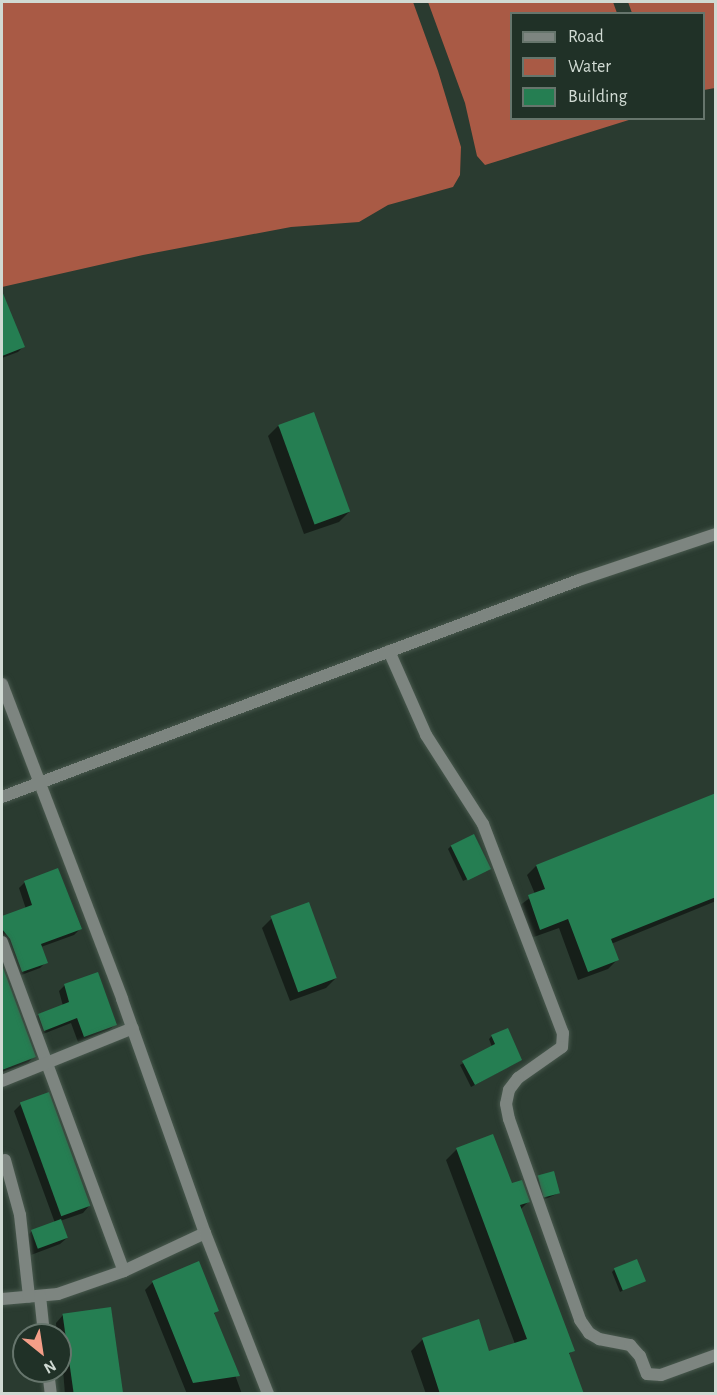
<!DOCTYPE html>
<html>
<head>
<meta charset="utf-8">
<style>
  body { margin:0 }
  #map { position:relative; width:717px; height:1395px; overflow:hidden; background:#2a3b30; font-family:"Alegreya Sans",sans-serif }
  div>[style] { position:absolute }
  .water>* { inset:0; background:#a95a45 }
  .shadow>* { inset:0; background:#0007 }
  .building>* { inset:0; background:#257e52; transform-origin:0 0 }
  .roads { filter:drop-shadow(0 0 2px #48584d) drop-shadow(0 0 2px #48584d) }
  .minor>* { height:12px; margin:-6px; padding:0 6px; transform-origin:6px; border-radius:6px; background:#7d8580 }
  span { translate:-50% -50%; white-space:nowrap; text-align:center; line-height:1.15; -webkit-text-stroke:6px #203127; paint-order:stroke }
  .frame { position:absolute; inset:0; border:3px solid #d0dad3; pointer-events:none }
  .legend { position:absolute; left:510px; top:12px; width:195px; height:108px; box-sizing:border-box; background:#203127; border:2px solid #66756c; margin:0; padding:8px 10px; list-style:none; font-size:18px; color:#d0dad3 }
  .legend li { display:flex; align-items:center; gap:12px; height:30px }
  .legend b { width:30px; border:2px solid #66756c }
  .north { position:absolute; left:12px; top:1323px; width:60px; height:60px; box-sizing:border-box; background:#203127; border:2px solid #66756c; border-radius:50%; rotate:150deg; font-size:16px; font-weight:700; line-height:24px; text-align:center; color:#d0dad3 }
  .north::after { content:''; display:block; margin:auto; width:21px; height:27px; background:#f49e88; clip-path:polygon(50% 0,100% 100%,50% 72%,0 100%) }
</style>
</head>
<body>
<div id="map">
  <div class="water">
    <div style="clip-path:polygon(2px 2px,413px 2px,438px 71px,461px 147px,460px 175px,453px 187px,388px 205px,359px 222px,291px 227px,143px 255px,2px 287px)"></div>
    <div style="clip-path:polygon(428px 2px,613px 2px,617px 13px,512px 14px,512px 118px,632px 119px,485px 165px,477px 156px,465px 103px)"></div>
    <div style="clip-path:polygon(628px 2px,715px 2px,715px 88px,704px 90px,704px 14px,632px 13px)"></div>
  </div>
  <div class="shadow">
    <div style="clip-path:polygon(12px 317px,23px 347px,18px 352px,2px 358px,2px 321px)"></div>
    <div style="clip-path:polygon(278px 426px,349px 512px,339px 522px,304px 534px,268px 436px)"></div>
    <div style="clip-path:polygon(716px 794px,716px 901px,611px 944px,617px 960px,608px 969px,578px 980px,559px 928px,531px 938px,519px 906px,535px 894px,527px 875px,536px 866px)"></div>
    <div style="clip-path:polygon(451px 846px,489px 869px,463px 881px,448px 849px)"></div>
    <div style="clip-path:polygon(25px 882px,80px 929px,74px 935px,41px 947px,46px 962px,40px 968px,16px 977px,2px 943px,2px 917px,26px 909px,19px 888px)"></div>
    <div style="clip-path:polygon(272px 918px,336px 978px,326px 988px,290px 1001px,262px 928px)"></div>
    <div style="clip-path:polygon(2px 969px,34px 1056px,28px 1063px,2px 1072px)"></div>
    <div style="clip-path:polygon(65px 985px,115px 1025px,109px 1030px,78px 1042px,71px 1023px,38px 1036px,32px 1021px,38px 1015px,63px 1006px,59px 991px)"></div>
    <div style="clip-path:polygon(492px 1036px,521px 1060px,471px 1087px,460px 1065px,492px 1047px,489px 1039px)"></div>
    <div style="clip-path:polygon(21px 1104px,89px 1206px,83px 1213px,60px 1221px,67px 1238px,60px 1244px,31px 1255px,25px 1238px,32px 1231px,55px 1223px,14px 1111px)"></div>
    <div style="clip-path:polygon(457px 1149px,511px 1185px,528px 1202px,520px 1210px,573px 1350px,568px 1355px,583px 1394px,426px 1394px,411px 1351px,422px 1340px,478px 1321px,488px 1353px,515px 1344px,446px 1160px)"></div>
    <div style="clip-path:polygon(538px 1177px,559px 1193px,543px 1200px,536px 1180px)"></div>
    <div style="clip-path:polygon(615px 1269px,644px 1280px,620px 1292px,612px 1272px)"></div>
    <div style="clip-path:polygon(153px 1282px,217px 1311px,213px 1315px,242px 1394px,187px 1394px,145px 1290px)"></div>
    <div style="clip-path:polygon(63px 1315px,121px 1394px,65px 1394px,60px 1335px,57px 1335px,56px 1323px)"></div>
  </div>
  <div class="building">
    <div style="clip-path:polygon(2px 291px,25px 347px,2px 356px)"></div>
    <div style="left:314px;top:412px;width:106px;height:38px;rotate:70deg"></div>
    <div style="clip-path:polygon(716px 793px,716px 897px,611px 939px,619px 960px,588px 972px,568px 919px,540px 930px,528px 895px,545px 889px,536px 865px)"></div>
    <div style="left:474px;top:834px;width:39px;height:26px;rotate:64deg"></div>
    <div style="clip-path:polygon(58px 868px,82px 929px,41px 944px,48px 963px,22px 972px,10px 939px,2px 929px,2px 916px,32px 905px,24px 881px)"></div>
    <div style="left:309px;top:902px;width:81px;height:41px;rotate:70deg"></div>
    <div style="clip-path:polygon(2px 965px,36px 1057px,2px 1070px)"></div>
    <div style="clip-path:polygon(98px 972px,117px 1025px,84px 1037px,77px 1018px,44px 1031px,38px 1014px,69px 1002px,64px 984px)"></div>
    <div style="clip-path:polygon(508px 1028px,522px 1060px,475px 1085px,462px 1061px,495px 1044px,491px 1035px)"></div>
    <div style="left:49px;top:1092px;width:121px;height:31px;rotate:70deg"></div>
    <div style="clip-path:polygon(493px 1134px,512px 1183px,522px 1180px,530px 1202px,520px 1205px,575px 1351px,569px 1353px,584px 1394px,440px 1394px,422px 1338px,479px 1319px,489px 1351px,527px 1339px,456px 1148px)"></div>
    <div style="left:554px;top:1171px;width:23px;height:17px;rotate:75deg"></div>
    <div style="left:61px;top:1219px;width:20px;height:32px;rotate:70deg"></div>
    <div style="left:637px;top:1259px;width:24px;height:25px;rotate:68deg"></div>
    <div style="clip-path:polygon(199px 1261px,219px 1311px,214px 1313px,240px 1376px,193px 1383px,152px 1281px)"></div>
    <div style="left:111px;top:1307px;width:88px;height:49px;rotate:82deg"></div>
  </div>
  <div class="roads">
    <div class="minor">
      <div style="left:389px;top:651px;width:92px;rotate:66.2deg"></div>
      <div style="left:426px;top:735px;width:106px;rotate:57.4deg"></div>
      <div style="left:483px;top:824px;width:224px;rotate:69.1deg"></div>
      <div style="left:563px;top:1033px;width:14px;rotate:94deg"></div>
      <div style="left:562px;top:1047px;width:54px;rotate:144.8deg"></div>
      <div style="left:518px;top:1078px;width:15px;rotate:127deg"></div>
      <div style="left:509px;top:1090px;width:14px;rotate:102deg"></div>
      <div style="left:506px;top:1104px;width:15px;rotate:79deg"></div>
      <div style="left:509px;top:1119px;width:213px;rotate:70.5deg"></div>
      <div style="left:580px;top:1320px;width:16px;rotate:55deg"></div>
      <div style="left:589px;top:1333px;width:12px;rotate:31deg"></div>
      <div style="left:599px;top:1339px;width:32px;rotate:11deg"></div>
      <div style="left:630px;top:1345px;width:15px;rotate:48deg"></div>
      <div style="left:640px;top:1356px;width:19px;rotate:69deg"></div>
      <div style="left:647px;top:1374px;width:14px;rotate:4deg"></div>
      <div style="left:661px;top:1375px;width:59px;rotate:-20deg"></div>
      <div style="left:2px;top:684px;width:337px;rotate:69.1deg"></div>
      <div style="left:122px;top:999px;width:248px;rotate:70.5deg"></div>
      <div style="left:205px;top:1233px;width:89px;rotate:154.9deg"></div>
      <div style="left:124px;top:1271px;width:70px;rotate:160.8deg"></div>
      <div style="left:58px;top:1294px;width:56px;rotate:174.9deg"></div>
      <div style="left:2px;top:797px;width:616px;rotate:-20.61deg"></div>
      <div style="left:579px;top:580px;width:145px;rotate:-18.6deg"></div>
      <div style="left:2px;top:942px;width:351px;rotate:69.7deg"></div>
      <div style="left:2px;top:1081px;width:141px;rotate:-22deg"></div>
      <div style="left:5px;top:1160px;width:57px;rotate:74.7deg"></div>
      <div style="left:20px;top:1215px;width:82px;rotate:83.7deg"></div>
      <div style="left:205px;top:1233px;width:173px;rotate:68.6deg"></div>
      <div style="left:40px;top:1296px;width:39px;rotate:84deg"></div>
      <div style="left:48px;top:1371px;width:23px;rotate:83deg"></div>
    </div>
  </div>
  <div class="frame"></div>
  <ul class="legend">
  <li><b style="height:8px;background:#7d8580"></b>Road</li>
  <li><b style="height:16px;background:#a95a45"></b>Water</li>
  <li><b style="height:16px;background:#257e52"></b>Building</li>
  </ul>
  <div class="north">N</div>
</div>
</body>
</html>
